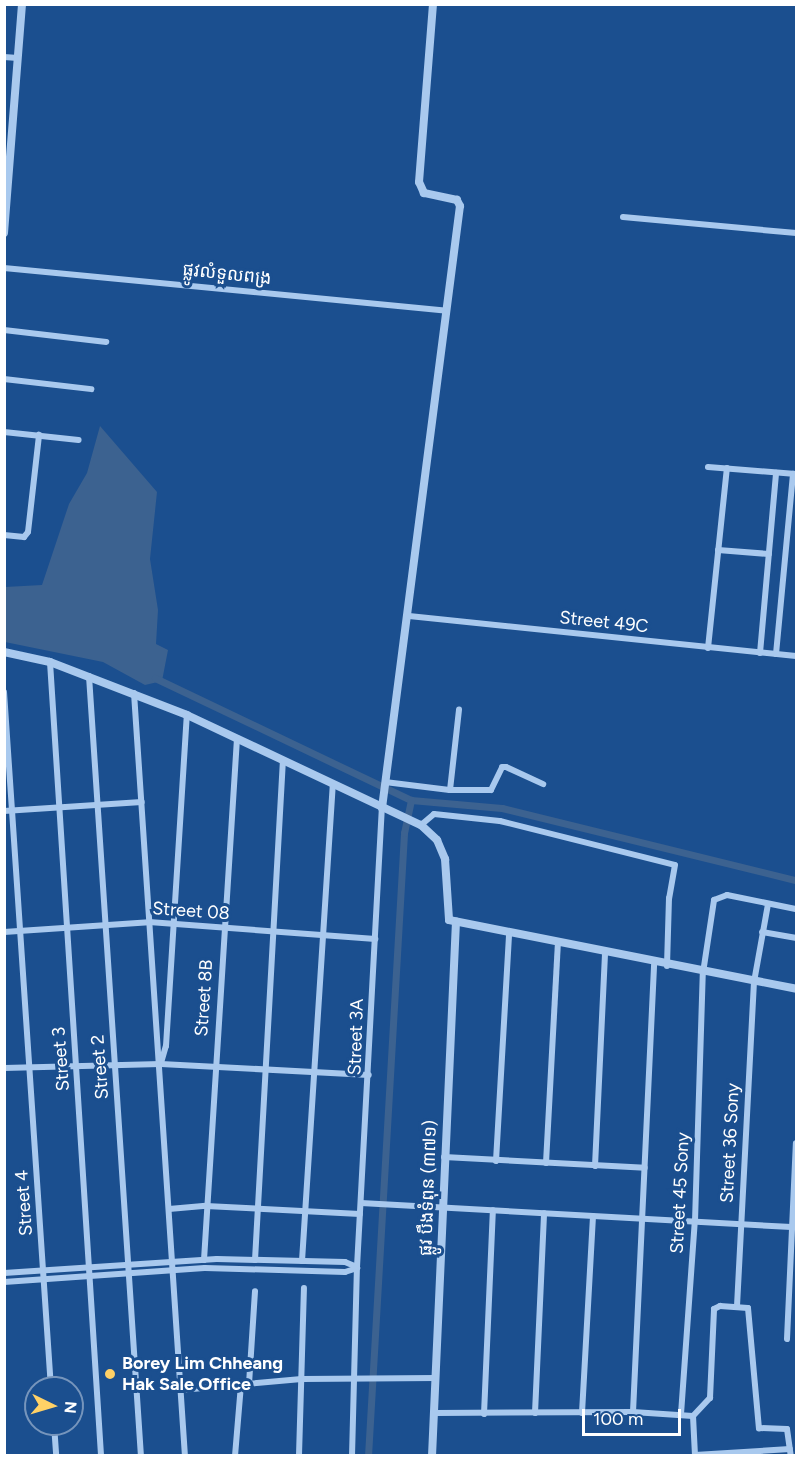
<!DOCTYPE html>
<html>
<head>
<meta charset="utf-8">
<style>
  body { margin:0 }
  #map { position:relative; width:801px; height:1460px; overflow:hidden; background:#1b4f8f; font-family:Figtree,"Noto Sans Khmer",sans-serif }
  div>[style] { position:absolute }
  .water>* { inset:0; background:#3c6290 }
  .canal>* { height:7px; margin:-3.5px; padding:0 3.5px; transform-origin:3.5px; border-radius:3.5px; background:#3c6290 }
  .minor>* { height:6px; margin:-3px; padding:0 3px; transform-origin:3px; border-radius:3px; background:#a9c9ee }
  .tertiary>* { height:8px; margin:-4px; padding:0 4px; transform-origin:4px; border-radius:4px; background:#a9c9ee }
  .dots>* { width:16px; height:16px; translate:-50% -50%; box-sizing:border-box; border:3px solid #1b4f8f; border-radius:50% }
  span { translate:-50% -50%; white-space:nowrap; text-align:center; line-height:1.15; -webkit-text-stroke:6px #1b4f8f; paint-order:stroke }
  .street-label { font-size:18px; color:#fff }
  .poi-label { font-size:18px; color:#fff; font-weight:700 }
  .left { translate:0 -50%; text-align:left }
  .frame { position:absolute; inset:0; border:6px solid #fff; pointer-events:none }
  .north { position:absolute; left:24px; top:1376px; width:60px; height:60px; box-sizing:border-box; background:#1b4f8f; border:2px solid #7695bc; border-radius:50%; rotate:95deg; font-size:16px; font-weight:700; line-height:24px; text-align:center; color:#fff }
  .north::after { content:''; display:block; margin:auto; width:21px; height:27px; background:#ffd166; clip-path:polygon(50% 0,100% 100%,50% 72%,0 100%) }
  .scale { position:absolute; left:582px; top:1409px; width:99px; height:27px; box-sizing:border-box; border:3px solid #fff; border-top:0; padding-left:8px; font-size:18px; line-height:21px; white-space:nowrap; color:#fff; -webkit-text-stroke:4px #1b4f8f; paint-order:stroke }
</style>
</head>
<body>
<div id="map">
  <div class="water">
    <div style="clip-path:polygon(100px 426px,157px 492px,150px 559px,158px 610px,156px 644px,168px 650px,162px 681px,145px 685px,103px 662px,5px 642px,5px 587px,42px 585px,69px 504px,87px 473px)"></div>
  </div>
  <div class="canal">
    <div style="left:155px;top:678px;width:284px;rotate:25.5deg"></div>
    <div style="left:411px;top:800px;width:91px;rotate:5deg"></div>
    <div style="left:502px;top:808px;width:303px;rotate:13.8deg"></div>
    <div style="left:368px;top:1456px;width:624px;rotate:-86.69deg"></div>
    <div style="left:404px;top:833px;width:34px;rotate:-78deg"></div>
  </div>
  <div class="minor">
    <div style="left:4px;top:57px;width:14px;rotate:4deg"></div>
    <div style="left:623px;top:217px;width:174px;rotate:5.3deg"></div>
    <div style="left:4px;top:268px;width:445px;rotate:5.5deg"></div>
    <div style="left:4px;top:330px;width:103px;rotate:6.7deg"></div>
    <div style="left:4px;top:379px;width:88px;rotate:6.6deg"></div>
    <div style="left:4px;top:432px;width:75px;rotate:6.1deg"></div>
    <div style="left:708px;top:467px;width:88px;rotate:4.5deg"></div>
    <div style="left:4px;top:535px;width:20px;rotate:6deg"></div>
    <div style="left:24px;top:537px;width:6px;rotate:-51deg"></div>
    <div style="left:28px;top:532px;width:98px;rotate:-83.5deg"></div>
    <div style="left:718px;top:550px;width:51px;rotate:4.5deg"></div>
    <div style="left:409px;top:616px;width:389px;rotate:5.9deg"></div>
    <div style="left:708px;top:648px;width:181px;rotate:-84deg"></div>
    <div style="left:760px;top:653px;width:181px;rotate:-84.9deg"></div>
    <div style="left:776px;top:654px;width:181px;rotate:-84.6deg"></div>
    <div style="left:50px;top:662px;width:796px;rotate:86.32deg"></div>
    <div style="left:89px;top:676px;width:782px;rotate:86.19deg"></div>
    <div style="left:4px;top:692px;width:698px;rotate:86.14deg"></div>
    <div style="left:134px;top:693px;width:765px;rotate:86.18deg"></div>
    <div style="left:385px;top:782px;width:65px;rotate:7deg"></div>
    <div style="left:450px;top:790px;width:81px;rotate:-83.6deg"></div>
    <div style="left:450px;top:790px;width:41px"></div>
    <div style="left:491px;top:790px;width:25px;rotate:-64deg"></div>
    <div style="left:502px;top:767px;width:4px"></div>
    <div style="left:506px;top:767px;width:41px;rotate:24.7deg"></div>
    <div style="left:4px;top:811px;width:138px;rotate:-3.7deg"></div>
    <div style="left:421px;top:825px;width:17px;rotate:-40deg"></div>
    <div style="left:434px;top:814px;width:66px;rotate:6.1deg"></div>
    <div style="left:500px;top:821px;width:180px;rotate:14.1deg"></div>
    <div style="left:675px;top:865px;width:34px;rotate:100deg"></div>
    <div style="left:669px;top:898px;width:68px;rotate:91.7deg"></div>
    <div style="left:4px;top:932px;width:145px;rotate:-3.9deg"></div>
    <div style="left:149px;top:922px;width:227px;rotate:4.3deg"></div>
    <div style="left:762px;top:932px;width:35px;rotate:10deg"></div>
    <div style="left:161px;top:1063px;width:18px;rotate:-74deg"></div>
    <div style="left:166px;top:1046px;width:332px;rotate:-86.4deg"></div>
    <div style="left:4px;top:1068px;width:157px;rotate:-1.5deg"></div>
    <div style="left:161px;top:1064px;width:208px;rotate:3deg"></div>
    <div style="left:444px;top:1157px;width:201px;rotate:3.1deg"></div>
    <div style="left:496px;top:1161px;width:227px;rotate:-86.7deg"></div>
    <div style="left:546px;top:1163px;width:220px;rotate:-86.9deg"></div>
    <div style="left:595px;top:1166px;width:212px;rotate:-87.3deg"></div>
    <div style="left:361px;top:1203px;width:436px;rotate:3.2deg"></div>
    <div style="left:169px;top:1209px;width:37px;rotate:-5deg"></div>
    <div style="left:206px;top:1206px;width:154px;rotate:3deg"></div>
    <div style="left:204px;top:1260px;width:523px;rotate:-86.38deg"></div>
    <div style="left:255px;top:1260px;width:499px;rotate:-86.8deg"></div>
    <div style="left:302px;top:1261px;width:477px;rotate:-86.3deg"></div>
    <div style="left:4px;top:1273px;width:213px;rotate:-3.8deg"></div>
    <div style="left:217px;top:1259px;width:128px;rotate:1.3deg"></div>
    <div style="left:345px;top:1262px;width:13px;rotate:23deg"></div>
    <div style="left:4px;top:1282px;width:201px;rotate:-4deg"></div>
    <div style="left:205px;top:1268px;width:140px;rotate:1.6deg"></div>
    <div style="left:345px;top:1272px;width:13px;rotate:-18deg"></div>
    <div style="left:737px;top:1306px;width:324px;rotate:-87deg"></div>
    <div style="left:754px;top:982px;width:79px;rotate:-79.8deg"></div>
    <div style="left:787px;top:1339px;width:196px;rotate:-87.4deg"></div>
    <div style="left:249px;top:1384px;width:93px;rotate:-86.3deg"></div>
    <div style="left:181px;top:1390px;width:121px;rotate:-5.2deg"></div>
    <div style="left:302px;top:1379px;width:134px;rotate:-0.4deg"></div>
    <div style="left:633px;top:1412px;width:448px;rotate:-87.3deg"></div>
    <div style="left:435px;top:1413px;width:198px;rotate:-0.3deg"></div>
    <div style="left:633px;top:1412px;width:60px;rotate:3.8deg"></div>
    <div style="left:535px;top:1413px;width:200px;rotate:-87.4deg"></div>
    <div style="left:582px;top:1413px;width:197px;rotate:-86.8deg"></div>
    <div style="left:484px;top:1414px;width:204px;rotate:-87.5deg"></div>
    <div style="left:681px;top:1414px;width:194px;rotate:-85.9deg"></div>
    <div style="left:695px;top:1221px;width:248px;rotate:-88.2deg"></div>
    <div style="left:703px;top:973px;width:74px;rotate:-81.4deg"></div>
    <div style="left:714px;top:900px;width:14px;rotate:-21deg"></div>
    <div style="left:727px;top:895px;width:70px;rotate:11.5deg"></div>
    <div style="left:693px;top:1416px;width:25px;rotate:-47deg"></div>
    <div style="left:710px;top:1398px;width:89px;rotate:-87.4deg"></div>
    <div style="left:714px;top:1309px;width:7px;rotate:-27deg"></div>
    <div style="left:720px;top:1306px;width:28px;rotate:4deg"></div>
    <div style="left:748px;top:1308px;width:121px;rotate:84.8deg"></div>
    <div style="left:759px;top:1428px;width:28px;rotate:2deg"></div>
    <div style="left:787px;top:1429px;width:27px;rotate:82deg"></div>
    <div style="left:693px;top:1416px;width:40px;rotate:87.1deg"></div>
    <div style="left:54px;top:1424px;width:32px;rotate:86deg"></div>
    <div style="left:299px;top:1455px;width:167px;rotate:-88.3deg"></div>
    <div style="left:695px;top:1455px;width:95px;rotate:-3.6deg"></div>
    <div style="left:235px;top:1456px;width:71px;rotate:-85.2deg"></div>
    <div style="left:352px;top:1456px;width:189px;rotate:-88.5deg"></div>
    <div style="left:357px;top:1267px;width:460px;rotate:-86.9deg"></div>
  </div>
  <div class="tertiary">
    <div style="left:4px;top:233px;width:230px;rotate:-85.5deg"></div>
    <div style="left:4px;top:652px;width:47px;rotate:12.3deg"></div>
    <div style="left:50px;top:662px;width:147px;rotate:21.1deg"></div>
    <div style="left:187px;top:715px;width:259px;rotate:25.2deg"></div>
    <div style="left:421px;top:825px;width:22px;rotate:43deg"></div>
    <div style="left:437px;top:840px;width:21px;rotate:67deg"></div>
    <div style="left:445px;top:859px;width:61px;rotate:86.2deg"></div>
    <div style="left:449px;top:920px;width:354px;rotate:11.2deg"></div>
    <div style="left:382px;top:808px;width:607px;rotate:-82.62deg"></div>
    <div style="left:460px;top:206px;width:7px;rotate:-117deg"></div>
    <div style="left:457px;top:200px;width:34px;rotate:-168deg"></div>
    <div style="left:424px;top:193px;width:12px;rotate:-114deg"></div>
    <div style="left:419px;top:182px;width:179px;rotate:-85.5deg"></div>
    <div style="left:432px;top:1456px;width:535px;rotate:-87.43deg"></div>
  </div>
  <div class="dots">
    <div style="left:110px;top:1374px;background:#ffd166"></div>
  </div>
  <div class="street-label">
    <span style="left:227px;top:274px;rotate:6deg">ផ្លូវលំទួលពង្រ</span>
    <span style="left:604px;top:622px;rotate:6deg">Street 49C</span>
    <span style="left:191px;top:911px;rotate:4deg">Street 08</span>
    <span style="left:204px;top:998px;rotate:-86deg">Street 8B</span>
    <span style="left:356px;top:1037px;rotate:-88deg">Street 3A</span>
    <span style="left:61px;top:1059px;rotate:-94deg">Street 3</span>
    <span style="left:100px;top:1067px;rotate:-94deg">Street 2</span>
    <span style="left:730px;top:1143px;rotate:-87deg">Street 36 Sony</span>
    <span style="left:428px;top:1188px;rotate:-88deg">ផ្លូវ បឹងទំពុន (៣៧១)</span>
    <span style="left:680px;top:1193px;rotate:-87deg">Street 45 Sony</span>
    <span style="left:24px;top:1203px;rotate:-94deg">Street 4</span>
  </div>
  <div class="poi-label">
    <span class="left" style="left:122px;top:1374px">Borey Lim Chheang<br>Hak Sale Office</span>
  </div>
  <div class="frame"></div>
  <div class="north">N</div>
  <div class="scale">100 m</div>
</div>
</body>
</html>
